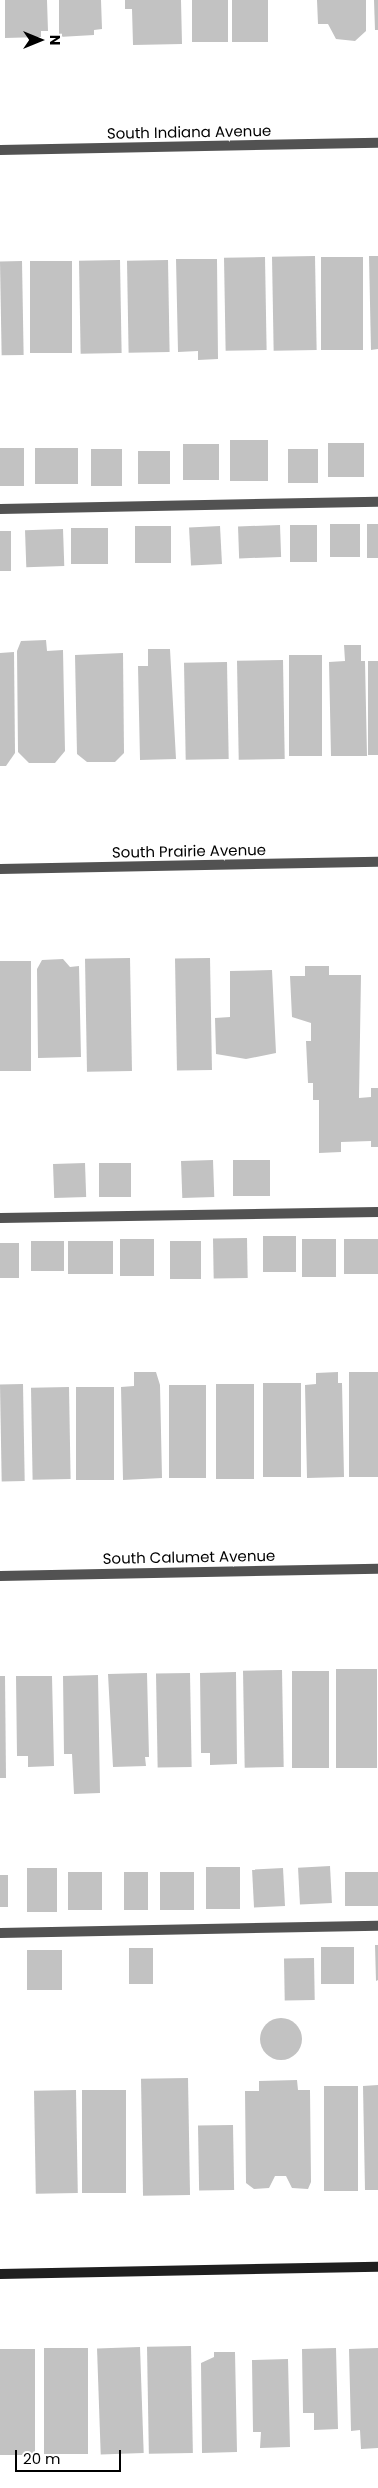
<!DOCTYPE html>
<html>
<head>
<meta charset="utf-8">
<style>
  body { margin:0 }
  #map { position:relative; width:378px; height:2488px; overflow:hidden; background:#fff; font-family:Poppins,sans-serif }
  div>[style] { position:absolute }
  .building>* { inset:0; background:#c2c2c2; transform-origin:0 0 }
  .round { border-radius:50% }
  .lane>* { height:10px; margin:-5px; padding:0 5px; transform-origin:5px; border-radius:5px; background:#525252 }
  .street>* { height:10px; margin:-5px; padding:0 5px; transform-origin:5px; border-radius:5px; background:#525252 }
  .secondary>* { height:10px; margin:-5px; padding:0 5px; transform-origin:5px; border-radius:5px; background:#1f1f1f }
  span { translate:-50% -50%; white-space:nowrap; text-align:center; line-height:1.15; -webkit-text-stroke:4.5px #fff; paint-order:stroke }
  .street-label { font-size:15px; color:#000 }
  .north { position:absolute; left:15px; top:15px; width:50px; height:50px; -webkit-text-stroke:4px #fff; paint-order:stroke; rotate:90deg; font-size:14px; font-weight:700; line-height:20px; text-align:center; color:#000 }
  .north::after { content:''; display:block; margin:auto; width:18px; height:22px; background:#000; clip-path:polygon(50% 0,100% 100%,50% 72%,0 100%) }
  .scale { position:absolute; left:15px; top:2450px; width:106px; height:22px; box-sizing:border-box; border:2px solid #000; border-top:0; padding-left:6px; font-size:15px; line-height:18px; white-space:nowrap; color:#000; -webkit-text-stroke:4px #fff; paint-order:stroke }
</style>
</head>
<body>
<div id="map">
  <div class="building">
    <div style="clip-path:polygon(5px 0,47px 0,48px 31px,41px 31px,41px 37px,5px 38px)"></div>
    <div style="clip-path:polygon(59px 0,101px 0,102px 29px,94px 30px,94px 35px,59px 37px)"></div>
    <div style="clip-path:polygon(125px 0,181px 0,182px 44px,133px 45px,132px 9px,125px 9px)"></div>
    <div style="left:192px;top:0;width:36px;height:42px"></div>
    <div style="left:232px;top:0;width:36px;height:42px"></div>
    <div style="clip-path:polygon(317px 0,366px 0,366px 31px,355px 41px,336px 39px,328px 24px,318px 24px)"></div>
    <div style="clip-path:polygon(374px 0,378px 0,378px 30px,375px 30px)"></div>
    <div style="left:315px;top:256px;width:94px;height:43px;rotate:89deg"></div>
    <div style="clip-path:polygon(369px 256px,378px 256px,378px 349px,371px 350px)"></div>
    <div style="left:265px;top:257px;width:93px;height:41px;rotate:89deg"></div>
    <div style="left:321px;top:257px;width:42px;height:93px"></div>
    <div style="clip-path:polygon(176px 259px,217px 259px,218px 359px,198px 360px,198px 351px,178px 352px)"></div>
    <div style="left:120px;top:260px;width:93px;height:41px;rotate:89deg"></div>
    <div style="left:168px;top:260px;width:92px;height:41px;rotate:89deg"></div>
    <div style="left:22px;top:261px;width:94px;height:22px;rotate:89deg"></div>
    <div style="left:30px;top:261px;width:42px;height:92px"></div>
    <div style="left:268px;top:440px;width:41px;height:38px;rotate:90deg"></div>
    <div style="left:328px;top:443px;width:36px;height:34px"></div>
    <div style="left:219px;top:444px;width:36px;height:36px;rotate:90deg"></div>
    <div style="left:0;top:448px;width:24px;height:38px"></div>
    <div style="left:35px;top:448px;width:43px;height:36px"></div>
    <div style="left:91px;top:449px;width:31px;height:37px"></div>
    <div style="left:318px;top:449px;width:34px;height:30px;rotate:90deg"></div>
    <div style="left:138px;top:451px;width:32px;height:33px"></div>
    <div style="left:330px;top:524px;width:30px;height:33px"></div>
    <div style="left:367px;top:524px;width:11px;height:34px"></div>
    <div style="left:280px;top:525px;width:32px;height:42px;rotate:88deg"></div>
    <div style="left:290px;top:525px;width:27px;height:37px"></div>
    <div style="left:171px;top:526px;width:37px;height:36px;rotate:90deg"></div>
    <div style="left:220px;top:526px;width:38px;height:31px;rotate:87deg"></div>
    <div style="left:71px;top:528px;width:37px;height:36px"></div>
    <div style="left:63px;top:529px;width:37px;height:38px;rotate:88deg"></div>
    <div style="left:0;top:531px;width:11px;height:40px"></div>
    <div style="clip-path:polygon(46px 640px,47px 651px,63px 650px,65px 751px,55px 763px,29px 763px,18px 752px,17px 651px,21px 641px)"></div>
    <div style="clip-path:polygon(344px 645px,361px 645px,361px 661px,365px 661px,367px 756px,331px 756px,329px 662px,345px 661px)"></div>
    <div style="clip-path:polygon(148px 649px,170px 649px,176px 759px,140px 760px,138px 666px,148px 666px)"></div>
    <div style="clip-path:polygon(14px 652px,15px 753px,6px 766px,0 766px,0 653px)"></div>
    <div style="clip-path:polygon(123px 653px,124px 753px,115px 762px,87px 762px,77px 754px,75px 655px)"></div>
    <div style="left:289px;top:655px;width:33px;height:101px"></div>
    <div style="left:283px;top:660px;width:99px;height:46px;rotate:89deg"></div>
    <div style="left:378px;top:661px;width:94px;height:10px;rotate:90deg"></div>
    <div style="left:227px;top:662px;width:97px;height:43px;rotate:89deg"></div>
    <div style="left:130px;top:958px;width:113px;height:45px;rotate:89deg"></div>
    <div style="left:210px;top:958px;width:112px;height:35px;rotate:89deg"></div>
    <div style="clip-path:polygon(63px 959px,70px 967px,79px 966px,81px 1057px,38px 1058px,37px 969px,42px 960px)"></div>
    <div style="left:0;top:961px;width:31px;height:110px"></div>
    <div style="clip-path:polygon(305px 966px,329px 966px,329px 975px,361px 975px,359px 1098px,371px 1097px,371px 1088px,378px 1088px,378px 1147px,371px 1147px,371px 1141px,341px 1142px,341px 1152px,319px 1153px,319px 1100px,313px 1100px,313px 1083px,308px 1083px,306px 1041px,311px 1041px,311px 1023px,292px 1017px,290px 976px,305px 976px)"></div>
    <div style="clip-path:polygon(272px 970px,276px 1053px,246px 1059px,216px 1054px,215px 1018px,230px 1017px,230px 971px)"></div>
    <div style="left:213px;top:1160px;width:37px;height:32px;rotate:88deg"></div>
    <div style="left:233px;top:1160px;width:37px;height:36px"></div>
    <div style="left:85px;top:1163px;width:34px;height:32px;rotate:88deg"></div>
    <div style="left:99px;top:1163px;width:32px;height:34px"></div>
    <div style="left:296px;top:1236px;width:36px;height:33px;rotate:90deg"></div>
    <div style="left:247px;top:1238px;width:40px;height:34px;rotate:89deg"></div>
    <div style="left:154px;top:1239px;width:37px;height:34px;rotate:90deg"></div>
    <div style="left:302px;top:1239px;width:34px;height:38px"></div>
    <div style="left:378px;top:1239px;width:35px;height:34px;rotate:90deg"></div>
    <div style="left:64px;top:1241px;width:30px;height:33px;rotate:90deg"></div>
    <div style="left:68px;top:1241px;width:45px;height:33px"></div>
    <div style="left:170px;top:1241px;width:31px;height:38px"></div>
    <div style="left:0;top:1243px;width:19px;height:35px"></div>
    <div style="clip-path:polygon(134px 1372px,156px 1372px,160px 1385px,162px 1478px,123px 1480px,121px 1387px,134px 1386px)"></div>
    <div style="clip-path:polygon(338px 1372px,338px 1383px,342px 1383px,344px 1477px,307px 1478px,305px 1385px,316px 1384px,316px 1373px)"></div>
    <div style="left:349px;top:1372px;width:29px;height:105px"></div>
    <div style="left:263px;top:1383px;width:38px;height:94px"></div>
    <div style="left:23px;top:1384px;width:97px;height:23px;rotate:89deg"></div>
    <div style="left:216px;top:1384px;width:38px;height:95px"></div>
    <div style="left:169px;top:1385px;width:37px;height:93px"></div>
    <div style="left:69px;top:1387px;width:92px;height:38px;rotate:89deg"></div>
    <div style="left:76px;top:1387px;width:38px;height:93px"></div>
    <div style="left:336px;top:1669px;width:41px;height:99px"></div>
    <div style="left:282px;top:1670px;width:97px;height:39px;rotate:89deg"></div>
    <div style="left:292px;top:1671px;width:37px;height:97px"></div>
    <div style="clip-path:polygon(236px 1672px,237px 1764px,210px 1765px,210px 1753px,201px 1753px,200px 1673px)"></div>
    <div style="clip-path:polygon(147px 1673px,149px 1757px,145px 1757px,146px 1766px,113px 1767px,108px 1674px)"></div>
    <div style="left:190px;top:1673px;width:94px;height:34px;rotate:89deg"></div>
    <div style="clip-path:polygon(98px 1675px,100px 1793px,74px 1794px,72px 1754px,64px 1754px,63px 1676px)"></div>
    <div style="clip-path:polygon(0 1676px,5px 1676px,6px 1778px,0 1778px)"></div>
    <div style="clip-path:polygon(16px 1676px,52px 1676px,54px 1766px,28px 1767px,28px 1756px,17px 1756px)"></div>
    <div style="left:330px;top:1866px;width:37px;height:32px;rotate:87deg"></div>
    <div style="left:240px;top:1867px;width:42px;height:34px;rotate:90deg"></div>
    <div style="left:27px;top:1868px;width:30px;height:44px"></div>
    <div style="left:283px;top:1868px;width:38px;height:31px;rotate:87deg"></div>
    <div style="left:68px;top:1872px;width:34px;height:38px"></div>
    <div style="left:148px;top:1872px;width:38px;height:24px;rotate:90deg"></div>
    <div style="left:160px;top:1872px;width:34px;height:38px"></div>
    <div style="left:378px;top:1872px;width:34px;height:33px;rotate:90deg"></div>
    <div style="left:0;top:1875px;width:8px;height:32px"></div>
    <div style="clip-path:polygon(375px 1945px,378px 1945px,378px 1980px,376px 1981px)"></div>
    <div style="left:321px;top:1947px;width:33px;height:37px"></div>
    <div style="left:129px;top:1948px;width:24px;height:36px"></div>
    <div style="left:27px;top:1950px;width:35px;height:40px"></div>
    <div style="left:314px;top:1958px;width:42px;height:30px;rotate:89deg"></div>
    <div class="round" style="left:260px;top:2018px;width:42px;height:42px"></div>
    <div style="left:188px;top:2078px;width:117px;height:47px;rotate:89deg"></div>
    <div style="clip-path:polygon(297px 2080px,298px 2090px,310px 2090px,311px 2182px,308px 2189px,292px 2188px,286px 2176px,275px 2176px,269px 2188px,254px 2189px,246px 2183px,245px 2091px,259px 2091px,259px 2081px)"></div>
    <div style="clip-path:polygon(378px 2085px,378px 2190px,365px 2190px,363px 2086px)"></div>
    <div style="left:324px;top:2086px;width:34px;height:105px"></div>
    <div style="left:76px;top:2090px;width:103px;height:42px;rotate:89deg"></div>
    <div style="left:82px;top:2090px;width:44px;height:103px"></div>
    <div style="left:233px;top:2125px;width:65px;height:35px;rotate:89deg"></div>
    <div style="left:191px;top:2346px;width:107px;height:44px;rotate:89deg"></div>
    <div style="left:140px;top:2347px;width:106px;height:43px;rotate:88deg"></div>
    <div style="left:44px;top:2348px;width:44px;height:106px"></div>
    <div style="clip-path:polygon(336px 2348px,338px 2429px,314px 2430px,314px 2413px,303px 2413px,302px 2349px)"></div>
    <div style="clip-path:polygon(378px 2348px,378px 2448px,361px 2449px,360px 2430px,351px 2431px,349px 2349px)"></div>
    <div style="left:0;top:2349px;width:35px;height:106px"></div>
    <div style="clip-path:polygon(214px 2352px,235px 2352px,237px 2452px,202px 2453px,201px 2363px,214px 2357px)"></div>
    <div style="clip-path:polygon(288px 2359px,290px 2447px,260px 2448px,261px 2432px,253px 2432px,252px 2360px)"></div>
  </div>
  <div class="lane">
    <div style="left:0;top:509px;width:378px;rotate:-1.1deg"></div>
    <div style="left:0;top:1218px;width:378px;rotate:-0.9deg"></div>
    <div style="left:0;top:1933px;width:378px;rotate:-1.1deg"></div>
  </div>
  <div class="street">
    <div style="left:0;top:150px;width:378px;rotate:-1.1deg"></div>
    <div style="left:0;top:869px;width:378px;rotate:-1.1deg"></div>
    <div style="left:0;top:1576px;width:378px;rotate:-1.1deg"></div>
  </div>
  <div class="secondary">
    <div style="left:0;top:2274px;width:378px;rotate:-1.1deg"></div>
  </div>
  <div class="street-label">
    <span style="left:189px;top:132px;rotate:-1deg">South Indiana Avenue</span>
    <span style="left:189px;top:851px;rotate:-1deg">South Prairie Avenue</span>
    <span style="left:189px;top:1557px;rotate:-1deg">South Calumet Avenue</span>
  </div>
  <div class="north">N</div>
  <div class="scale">20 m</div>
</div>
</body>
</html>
